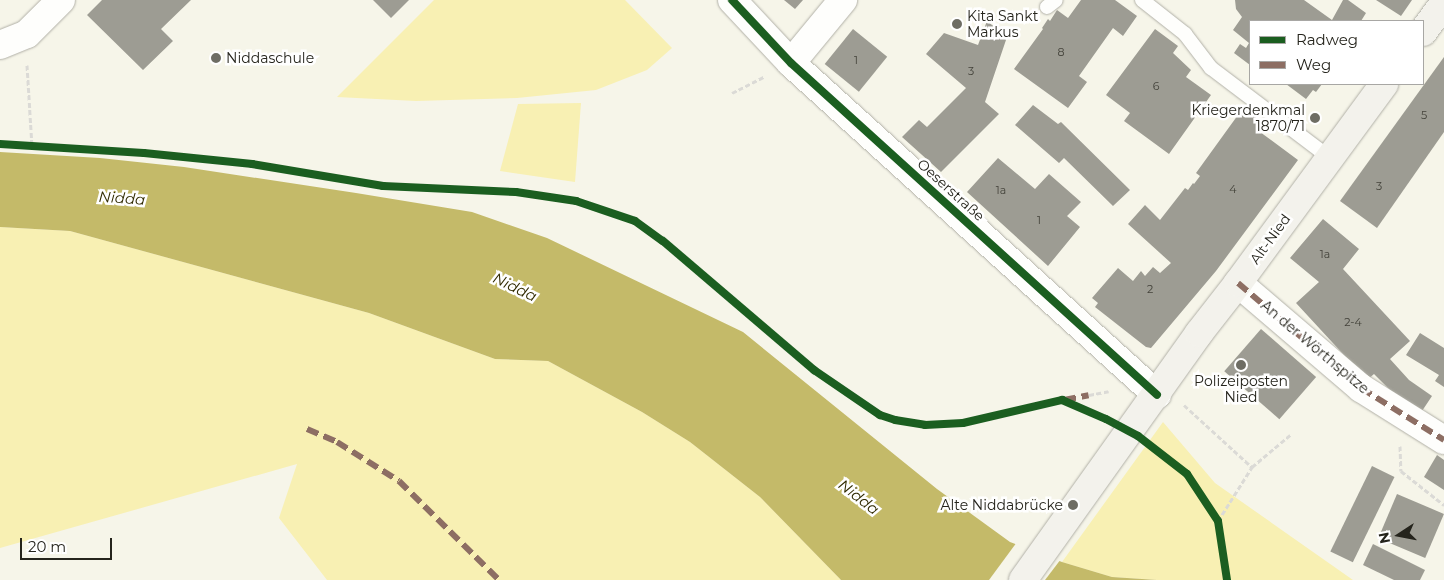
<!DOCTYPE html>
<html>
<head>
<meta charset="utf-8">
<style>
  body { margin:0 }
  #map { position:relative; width:1444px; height:580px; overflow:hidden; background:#f6f5e9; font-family:Montserrat,sans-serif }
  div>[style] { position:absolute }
  .green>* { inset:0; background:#f8f0b3 }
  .water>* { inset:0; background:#c4ba69 }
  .pier>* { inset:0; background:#f6f5e9 }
  .building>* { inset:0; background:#9d9c93; transform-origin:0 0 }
  .path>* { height:3px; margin-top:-1.5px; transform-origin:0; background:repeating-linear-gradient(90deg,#dbdad6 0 5px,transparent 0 7.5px) }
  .roads { filter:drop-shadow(0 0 1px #b1b0a7) drop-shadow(0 0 1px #b1b0a7) }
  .service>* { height:14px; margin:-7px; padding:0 7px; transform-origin:7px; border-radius:7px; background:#fefefc }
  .minor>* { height:28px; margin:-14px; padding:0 14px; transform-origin:14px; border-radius:14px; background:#fefefc }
  .tertiary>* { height:28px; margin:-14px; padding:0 14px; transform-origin:14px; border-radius:14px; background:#fefefc }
  .secondary>* { height:28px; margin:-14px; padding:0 14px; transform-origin:14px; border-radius:14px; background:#f3f2ec }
  .quiet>* { height:6px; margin-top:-3px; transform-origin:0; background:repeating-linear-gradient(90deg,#8d6e63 0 12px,transparent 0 18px) }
  .cycleway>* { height:8px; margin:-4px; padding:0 4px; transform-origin:4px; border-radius:4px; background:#1b5e20 }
  .dots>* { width:14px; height:14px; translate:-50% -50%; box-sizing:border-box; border:2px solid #fff; border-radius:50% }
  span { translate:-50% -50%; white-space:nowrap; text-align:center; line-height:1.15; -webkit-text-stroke:5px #fff; paint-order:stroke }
  .number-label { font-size:11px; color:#43423a }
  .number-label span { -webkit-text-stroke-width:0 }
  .poi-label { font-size:14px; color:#25241c }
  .left { translate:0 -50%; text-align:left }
  .right { translate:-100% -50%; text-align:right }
  .street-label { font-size:14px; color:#25241c }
  .water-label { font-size:15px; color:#302a00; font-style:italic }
  .legend { position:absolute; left:1249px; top:20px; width:175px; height:65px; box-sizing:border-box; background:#fff; border:1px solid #a8a7a4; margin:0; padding:6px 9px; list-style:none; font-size:15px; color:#25241c }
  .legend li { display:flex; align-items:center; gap:10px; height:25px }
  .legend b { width:25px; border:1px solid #a8a7a4 }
  .north { position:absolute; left:1374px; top:510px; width:50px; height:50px; -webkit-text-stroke:4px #fff; paint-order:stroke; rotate:259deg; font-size:14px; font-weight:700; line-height:20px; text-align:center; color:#25241c }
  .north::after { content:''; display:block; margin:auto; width:18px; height:22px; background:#25241c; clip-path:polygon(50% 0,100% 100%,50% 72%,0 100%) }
  .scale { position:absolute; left:20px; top:538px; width:92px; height:22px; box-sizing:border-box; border:2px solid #25241c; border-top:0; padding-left:6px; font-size:15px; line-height:18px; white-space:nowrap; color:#25241c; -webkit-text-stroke:4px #fff; paint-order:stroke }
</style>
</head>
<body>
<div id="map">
  <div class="green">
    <div style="clip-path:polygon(434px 0,625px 0,672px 48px,647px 70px,596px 90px,517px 98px,416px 101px,337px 97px)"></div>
    <div style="clip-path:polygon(581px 103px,575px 182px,500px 171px,518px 104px)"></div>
    <div style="clip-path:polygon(0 227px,70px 231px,369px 313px,495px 359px,548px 361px,642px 412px,690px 442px,760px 497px,841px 580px,327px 580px,279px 518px,297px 464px,0 548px)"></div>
    <div style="clip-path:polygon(1163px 422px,1215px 483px,1353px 580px,1157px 580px,1112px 577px,1062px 562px)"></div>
  </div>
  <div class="water">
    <div style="clip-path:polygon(0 152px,100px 158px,184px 167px,356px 193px,472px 212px,547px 238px,743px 332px,937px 489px,1010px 542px,1062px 562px,1112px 577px,1157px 580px,841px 580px,760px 497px,690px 442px,642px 412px,548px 361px,495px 359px,369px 313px,70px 231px,0 227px)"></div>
  </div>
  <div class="pier">
    <div style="clip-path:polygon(1017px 542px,1061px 559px,1045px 580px,989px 580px)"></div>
  </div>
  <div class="building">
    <div style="clip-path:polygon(102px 0,191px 0,161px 29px,173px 41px,143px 70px,87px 15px)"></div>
    <div style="clip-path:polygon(373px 0,409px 0,391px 18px)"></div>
    <div style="clip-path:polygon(784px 0,803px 0,795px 9px)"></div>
    <div style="clip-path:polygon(1081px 0,1115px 0,1137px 16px,1123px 36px,1113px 28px,1079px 76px,1087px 82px,1068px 108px,1014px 69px,1043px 29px,1042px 28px,1048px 19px,1050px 21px,1057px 10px,1068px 18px)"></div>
    <div style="clip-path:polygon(1235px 0,1304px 0,1332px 20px,1343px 0,1348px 0,1366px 13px,1361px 21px,1250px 21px,1250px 65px,1234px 53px,1240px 44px,1246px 48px,1249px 43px,1233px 30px,1242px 17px,1236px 9px)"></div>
    <div style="clip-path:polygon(1376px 0,1412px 0,1401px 16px)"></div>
    <div style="clip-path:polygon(987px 21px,1007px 37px,985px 102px,999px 114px,941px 172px,902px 137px,919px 120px,927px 127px,966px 88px,926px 54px,944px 33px,978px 45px)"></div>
    <div style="left:853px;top:29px;width:44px;height:45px;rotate:39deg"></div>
    <div style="clip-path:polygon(1155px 29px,1178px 46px,1173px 53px,1191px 70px,1186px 77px,1211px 95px,1169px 154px,1124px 121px,1130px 113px,1106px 95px)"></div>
    <div style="clip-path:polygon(1444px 57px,1444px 132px,1377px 228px,1340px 201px)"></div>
    <div style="clip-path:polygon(1286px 84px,1322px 84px,1316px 92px,1313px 90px,1306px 99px)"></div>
    <div style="clip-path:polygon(1033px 105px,1058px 124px,1061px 122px,1130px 190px,1113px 206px,1064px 158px,1059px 163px,1015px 125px)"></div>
    <div style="clip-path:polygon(1243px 108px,1266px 124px,1260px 132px,1298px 160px,1216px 271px,1151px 348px,1146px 347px,1095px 307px,1098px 303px,1092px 298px,1118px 268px,1133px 281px,1141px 271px,1145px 276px,1153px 267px,1160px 273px,1171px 263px,1128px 224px,1145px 205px,1160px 220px,1185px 188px,1188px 190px,1193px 183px,1194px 184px,1200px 176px,1196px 173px)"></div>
    <div style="clip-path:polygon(998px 158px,1035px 189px,1049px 174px,1081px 202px,1067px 216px,1080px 227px,1048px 266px,967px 192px)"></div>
    <div style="clip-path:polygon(1323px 219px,1359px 249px,1343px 269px,1410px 341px,1390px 359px,1409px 380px,1432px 396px,1420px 414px,1397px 397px,1374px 374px,1367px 380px,1296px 303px,1319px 282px,1290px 258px)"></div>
    <div style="left:1261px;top:329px;width:73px;height:56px;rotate:41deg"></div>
    <div style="clip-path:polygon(1420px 333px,1444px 348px,1444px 387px,1435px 381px,1439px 375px,1406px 355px)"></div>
    <div style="clip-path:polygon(1437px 455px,1444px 460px,1444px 490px,1424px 477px)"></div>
    <div style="left:1372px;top:466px;width:25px;height:95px;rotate:26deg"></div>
    <div style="left:1397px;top:494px;width:51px;height:48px;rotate:23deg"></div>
    <div style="clip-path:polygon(1373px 544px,1425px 570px,1420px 580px,1394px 580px,1363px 565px)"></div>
  </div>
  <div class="path">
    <div style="left:27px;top:65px;width:81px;rotate:86.5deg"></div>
    <div style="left:732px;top:93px;width:37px;rotate:-27deg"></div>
    <div style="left:1089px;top:395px;width:20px;rotate:-11deg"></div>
    <div style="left:1184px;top:405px;width:92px;rotate:42.4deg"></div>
    <div style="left:1400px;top:446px;width:25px;rotate:88deg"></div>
    <div style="left:1401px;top:471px;width:55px;rotate:38.3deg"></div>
    <div style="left:1218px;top:521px;width:64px;rotate:-57.8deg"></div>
    <div style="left:1252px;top:467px;width:50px;rotate:-40.1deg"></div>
  </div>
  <div class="roads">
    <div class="service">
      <div style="left:1142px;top:0;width:55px;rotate:38.3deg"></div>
      <div style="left:1185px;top:34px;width:43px;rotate:52.6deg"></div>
      <div style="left:1211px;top:68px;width:149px;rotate:37.1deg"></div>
      <div style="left:1047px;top:7px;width:11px;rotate:-38deg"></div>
    </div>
    <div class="minor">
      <div style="left:0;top:45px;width:29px;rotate:-22deg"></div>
      <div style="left:27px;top:34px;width:48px;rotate:-45deg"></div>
      <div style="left:791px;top:63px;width:82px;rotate:-50.5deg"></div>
      <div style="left:1238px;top:283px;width:162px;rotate:40.5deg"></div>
      <div style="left:1361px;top:388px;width:98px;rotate:32.1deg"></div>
    </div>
    <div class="tertiary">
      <div style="left:732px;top:0;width:86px;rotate:46.9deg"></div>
      <div style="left:791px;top:63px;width:494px;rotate:42.2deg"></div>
    </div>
    <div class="secondary">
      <div style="left:1423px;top:32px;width:36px;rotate:-54deg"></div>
      <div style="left:1023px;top:580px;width:303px;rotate:-54.5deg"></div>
      <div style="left:1199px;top:333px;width:63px;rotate:-52deg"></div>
      <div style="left:1238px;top:283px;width:247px;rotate:-53.7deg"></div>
    </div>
  </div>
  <div class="quiet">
    <div style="left:1238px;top:283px;width:162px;rotate:40.5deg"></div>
    <div style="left:1361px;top:388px;width:98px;rotate:32.1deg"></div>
    <div style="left:1064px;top:400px;width:25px;rotate:-11deg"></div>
    <div style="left:307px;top:429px;width:33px;rotate:23deg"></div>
    <div style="left:337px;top:442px;width:73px;rotate:32.2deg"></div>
    <div style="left:399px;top:481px;width:141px;rotate:44.7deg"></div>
  </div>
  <div class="cycleway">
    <div style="left:732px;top:0;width:86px;rotate:46.9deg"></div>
    <div style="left:791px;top:63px;width:494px;rotate:42.2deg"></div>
    <div style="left:0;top:144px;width:144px;rotate:3.6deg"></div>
    <div style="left:144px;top:153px;width:109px;rotate:5.8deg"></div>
    <div style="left:252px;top:164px;width:133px;rotate:9.5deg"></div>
    <div style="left:383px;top:186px;width:133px;rotate:2.6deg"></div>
    <div style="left:516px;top:192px;width:61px;rotate:8.5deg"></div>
    <div style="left:576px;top:201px;width:62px;rotate:18.7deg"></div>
    <div style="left:635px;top:221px;width:34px;rotate:36deg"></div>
    <div style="left:663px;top:241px;width:199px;rotate:40.5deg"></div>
    <div style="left:814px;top:370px;width:80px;rotate:34.3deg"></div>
    <div style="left:880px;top:415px;width:16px;rotate:18deg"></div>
    <div style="left:895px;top:420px;width:30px;rotate:9deg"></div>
    <div style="left:925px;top:425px;width:38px;rotate:-3deg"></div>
    <div style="left:963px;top:423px;width:102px;rotate:-13.1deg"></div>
    <div style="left:1062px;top:400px;width:48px;rotate:23.4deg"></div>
    <div style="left:1106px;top:419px;width:36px;rotate:28deg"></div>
    <div style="left:1138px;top:436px;width:62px;rotate:37.8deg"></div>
    <div style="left:1187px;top:474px;width:56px;rotate:56.6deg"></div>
    <div style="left:1218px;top:521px;width:60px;rotate:81.3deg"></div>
  </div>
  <div class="dots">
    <div style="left:957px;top:24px;background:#6e6d64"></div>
    <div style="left:216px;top:58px;background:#6e6d64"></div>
    <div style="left:1315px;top:118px;background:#6e6d64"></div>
    <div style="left:1241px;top:365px;background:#6e6d64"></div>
    <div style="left:1073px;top:505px;background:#6e6d64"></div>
  </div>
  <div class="number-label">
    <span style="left:1061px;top:52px">8</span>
    <span style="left:856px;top:60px">1</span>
    <span style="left:971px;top:71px">3</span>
    <span style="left:1156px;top:86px">6</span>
    <span style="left:1424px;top:115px">5</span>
    <span style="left:1379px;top:186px">3</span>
    <span style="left:1233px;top:189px">4</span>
    <span style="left:1001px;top:190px">1a</span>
    <span style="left:1039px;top:220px">1</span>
    <span style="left:1325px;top:254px">1a</span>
    <span style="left:1150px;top:289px">2</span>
    <span style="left:1353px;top:322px">2-4</span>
  </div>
  <div class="poi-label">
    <span class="left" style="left:967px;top:24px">Kita Sankt<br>Markus</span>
    <span class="left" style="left:226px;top:58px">Niddaschule</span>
    <span class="right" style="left:1305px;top:118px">Kriegerdenkmal<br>1870/71</span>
    <span style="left:1241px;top:389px">Polizeiposten<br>Nied</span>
    <span class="right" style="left:1063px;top:505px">Alte Niddabrücke</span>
  </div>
  <div class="street-label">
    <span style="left:951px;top:190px;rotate:42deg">Oeserstraße</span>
    <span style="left:1270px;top:239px;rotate:-54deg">Alt-Nied</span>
    <span style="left:1315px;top:347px;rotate:40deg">An der Wörthspitze</span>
  </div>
  <div class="water-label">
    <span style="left:122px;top:198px;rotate:4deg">Nidda</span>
    <span style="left:515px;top:287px;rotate:26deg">Nidda</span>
    <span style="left:859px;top:497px;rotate:38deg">Nidda</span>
  </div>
  <ul class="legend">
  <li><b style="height:6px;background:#1b5e20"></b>Radweg</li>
  <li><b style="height:6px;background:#8d6e63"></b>Weg</li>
  </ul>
  <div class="north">N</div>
  <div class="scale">20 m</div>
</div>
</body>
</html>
